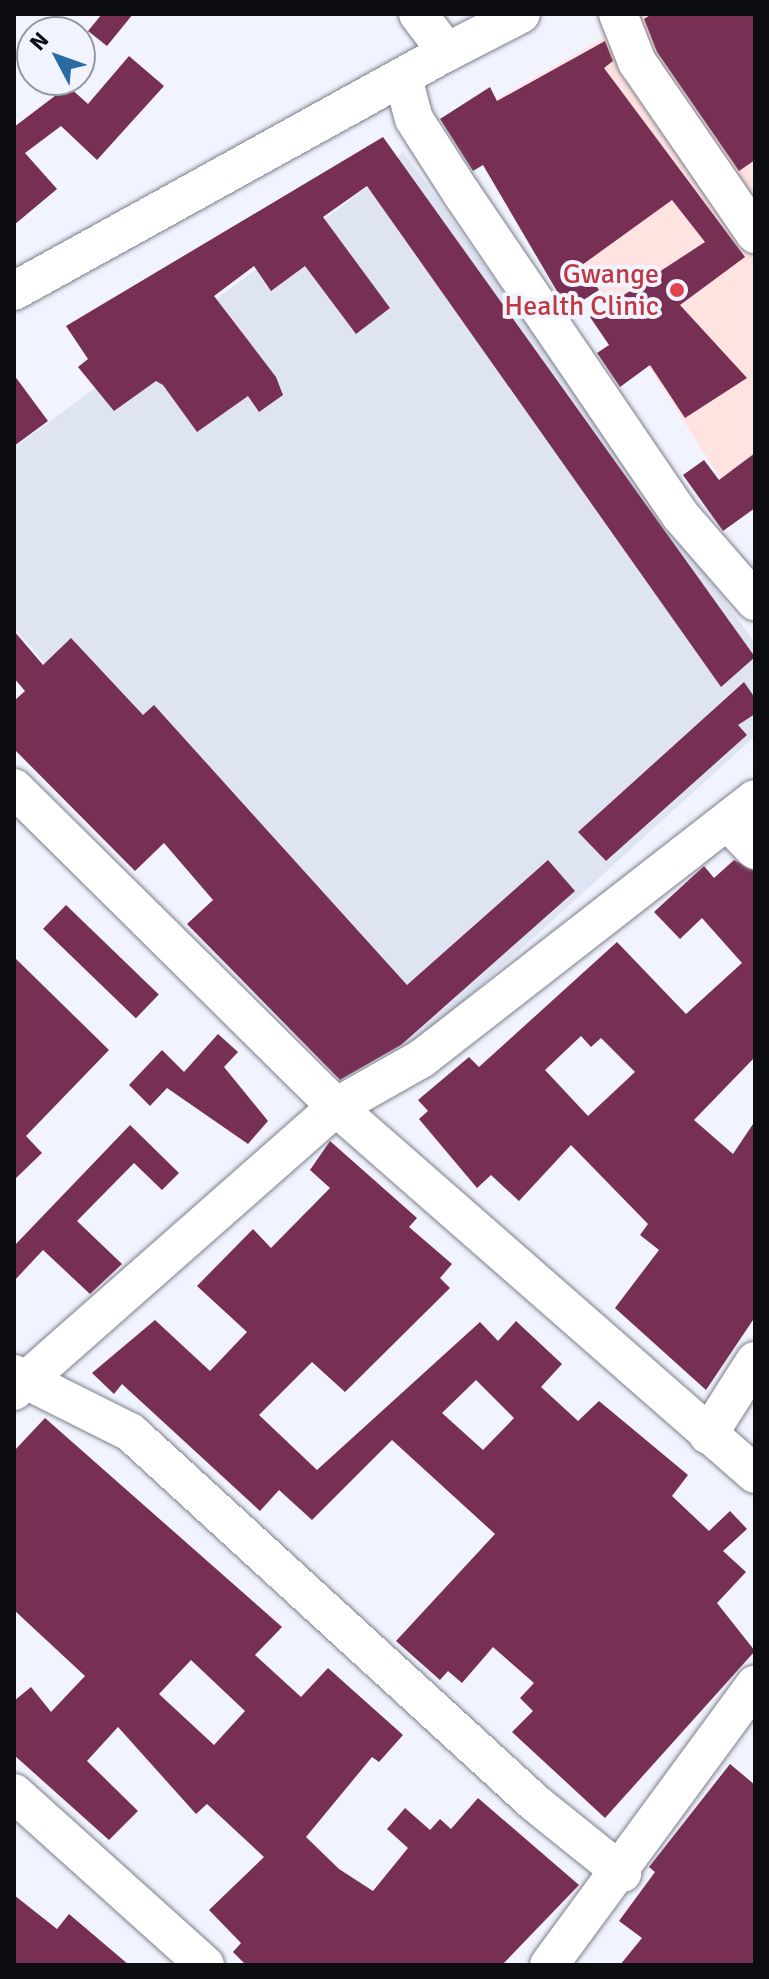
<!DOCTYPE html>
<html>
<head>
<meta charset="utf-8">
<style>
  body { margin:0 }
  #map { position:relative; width:769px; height:1979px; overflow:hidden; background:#f1f4fe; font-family:Signika,sans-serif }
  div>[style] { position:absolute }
  .built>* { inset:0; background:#dfe4f3 }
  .medical>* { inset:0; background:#ffe3e1 }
  .building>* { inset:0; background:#772f54; transform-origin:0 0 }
  .roads { filter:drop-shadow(0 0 2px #7c7f8a) drop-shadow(0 0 2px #7c7f8a) }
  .minor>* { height:38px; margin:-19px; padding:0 19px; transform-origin:19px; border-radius:19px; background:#fff }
  .dots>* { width:22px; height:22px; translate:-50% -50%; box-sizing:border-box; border:4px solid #f1f4fe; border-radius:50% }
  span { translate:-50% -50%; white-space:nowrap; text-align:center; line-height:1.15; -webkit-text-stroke:8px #f1f4fe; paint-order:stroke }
  .health-label { font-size:28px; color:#be3a42 }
  .right { translate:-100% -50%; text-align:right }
  .frame { position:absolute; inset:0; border:16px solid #0c0d11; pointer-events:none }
  .north { position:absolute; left:16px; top:16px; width:80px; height:80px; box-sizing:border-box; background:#f1f4fe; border:2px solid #95989f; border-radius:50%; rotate:311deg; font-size:22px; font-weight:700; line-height:32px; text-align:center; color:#0c0d11 }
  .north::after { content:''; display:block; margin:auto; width:28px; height:36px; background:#296ca2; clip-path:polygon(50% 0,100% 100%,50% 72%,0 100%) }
</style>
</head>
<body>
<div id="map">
  <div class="built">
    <div style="clip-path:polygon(403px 151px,755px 643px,755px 736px,397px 1062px,14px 628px,14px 448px,384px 175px)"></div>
  </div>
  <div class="medical">
    <div style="clip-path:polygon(645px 14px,755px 14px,755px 473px,729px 492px,483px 107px)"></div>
  </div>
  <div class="building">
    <div style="clip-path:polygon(102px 14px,133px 14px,107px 46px,88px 31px)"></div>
    <div style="clip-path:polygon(652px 14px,755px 14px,755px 160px,739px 171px,657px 52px,644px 19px)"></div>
    <div style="clip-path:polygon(605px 41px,613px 61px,604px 68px,745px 257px,680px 305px,747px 378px,685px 418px,650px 365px,620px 387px,597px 353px,609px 345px,590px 317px,705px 242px,672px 200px,582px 265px,599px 290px,568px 310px,483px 165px,473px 171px,440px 119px,490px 87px,497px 101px)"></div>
    <div style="clip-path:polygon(129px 56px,164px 86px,97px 160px,61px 126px,25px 153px,57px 189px,14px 225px,14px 127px,68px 86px,88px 104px)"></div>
    <div style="clip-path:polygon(383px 137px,755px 657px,721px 687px,367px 186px,323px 217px,390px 308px,356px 334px,305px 266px,271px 291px,254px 266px,214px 296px,276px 377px,283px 395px,259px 412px,248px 396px,197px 432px,163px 385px,156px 381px,114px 411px,78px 367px,88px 359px,66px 326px)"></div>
    <div style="clip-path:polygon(14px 375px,48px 421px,14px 446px)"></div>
    <div style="clip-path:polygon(755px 453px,755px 508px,723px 531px,683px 475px,704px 460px,719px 480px)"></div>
    <div style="clip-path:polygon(14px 631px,43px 665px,71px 638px,143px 715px,154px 705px,407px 985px,548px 860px,575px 891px,401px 1045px,340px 1080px,187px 924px,213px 900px,164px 843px,135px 871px,14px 749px,14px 701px,25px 691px,14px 678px)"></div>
    <div style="clip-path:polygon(744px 682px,755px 698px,755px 714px,738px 725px,747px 735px,606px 861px,578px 832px)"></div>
    <div style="clip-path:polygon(evenodd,734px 860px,755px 871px,755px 1057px,694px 1120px,733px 1154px,755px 1121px,755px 1317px,706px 1390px,615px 1308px,659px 1250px,640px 1235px,648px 1224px,571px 1145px,519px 1201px,491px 1175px,477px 1188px,419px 1119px,428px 1111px,418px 1100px,469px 1057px,479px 1067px,617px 942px,686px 1014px,742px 963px,702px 918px,680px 939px,654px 912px,704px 866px,714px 878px,734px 860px,581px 1036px,591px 1047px,601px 1038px,635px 1072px,588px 1116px,545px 1070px,581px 1036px)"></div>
    <div style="left:66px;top:905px;width:129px;height:33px;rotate:44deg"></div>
    <div style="clip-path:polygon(14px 957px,109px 1050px,26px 1136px,42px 1153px,14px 1180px)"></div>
    <div style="clip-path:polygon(218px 1034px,238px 1052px,224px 1067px,268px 1121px,248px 1144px,167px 1088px,150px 1106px,129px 1085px,162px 1050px,184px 1072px)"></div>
    <div style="clip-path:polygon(130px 1125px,179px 1173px,162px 1190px,134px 1163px,77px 1221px,122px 1264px,90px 1294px,43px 1250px,14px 1281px,14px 1246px)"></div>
    <div style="clip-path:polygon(evenodd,330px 1141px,417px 1218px,409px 1227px,452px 1264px,440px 1278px,450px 1288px,345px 1392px,312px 1362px,259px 1415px,317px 1470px,480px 1322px,498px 1341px,516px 1321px,562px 1364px,541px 1387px,578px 1421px,599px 1401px,688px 1475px,672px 1496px,709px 1531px,730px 1511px,747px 1529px,723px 1551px,746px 1572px,717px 1603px,755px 1651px,605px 1818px,512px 1732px,533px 1711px,520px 1698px,534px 1683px,493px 1647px,462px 1683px,448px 1671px,440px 1680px,396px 1641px,495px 1534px,392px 1440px,312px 1520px,279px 1490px,260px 1511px,122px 1384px,114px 1394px,92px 1373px,155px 1320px,210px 1371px,247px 1332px,197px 1286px,253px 1229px,271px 1248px,330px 1188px,310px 1170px,330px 1141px,476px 1380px,514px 1418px,483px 1450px,442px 1413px,476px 1380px)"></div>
    <div style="clip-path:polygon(evenodd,45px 1418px,282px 1627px,255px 1655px,301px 1697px,328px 1668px,403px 1735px,379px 1762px,372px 1757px,306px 1837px,339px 1869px,373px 1891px,408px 1848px,387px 1829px,405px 1808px,430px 1830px,440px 1819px,451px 1829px,478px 1798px,579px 1885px,502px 1965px,246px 1965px,233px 1952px,241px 1943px,209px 1910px,264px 1857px,207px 1804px,196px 1814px,118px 1727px,87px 1761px,138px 1811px,109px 1840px,14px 1755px,14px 1701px,31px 1687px,51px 1712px,85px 1676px,14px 1610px,14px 1451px,45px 1418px,191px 1660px,245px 1711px,214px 1745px,159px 1694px,191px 1660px)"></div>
    <div style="clip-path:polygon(730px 1764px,755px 1785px,755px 1965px,620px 1965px,642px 1938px,619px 1921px,655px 1872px,649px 1867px)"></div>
    <div style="clip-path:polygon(14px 1895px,57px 1929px,69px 1914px,129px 1965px,14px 1965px)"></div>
  </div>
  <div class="roads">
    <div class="minor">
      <div style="left:418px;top:14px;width:48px;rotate:52.7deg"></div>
      <div style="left:447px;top:52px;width:83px;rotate:-27.2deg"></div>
      <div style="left:618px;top:14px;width:52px;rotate:68.4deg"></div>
      <div style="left:637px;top:62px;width:209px;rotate:55.5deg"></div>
      <div style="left:403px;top:78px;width:42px;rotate:75deg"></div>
      <div style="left:414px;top:119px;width:89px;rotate:57.4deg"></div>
      <div style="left:462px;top:194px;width:389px;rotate:55.8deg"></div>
      <div style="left:681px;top:516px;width:113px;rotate:49deg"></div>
      <div style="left:14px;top:291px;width:495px;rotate:-28.9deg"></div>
      <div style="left:14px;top:788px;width:453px;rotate:44.7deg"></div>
      <div style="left:336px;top:1107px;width:557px;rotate:41.21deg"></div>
      <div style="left:728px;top:822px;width:39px;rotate:46deg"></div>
      <div style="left:14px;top:1374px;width:130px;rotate:26.6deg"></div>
      <div style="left:130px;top:1432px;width:549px;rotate:42.49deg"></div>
      <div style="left:535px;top:1803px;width:112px;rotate:38.8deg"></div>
      <div style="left:14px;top:1391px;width:429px;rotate:-41.4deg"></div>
      <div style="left:336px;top:1107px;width:98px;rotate:-29.5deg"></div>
      <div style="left:421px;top:1059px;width:423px;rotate:-37.9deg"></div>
      <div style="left:708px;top:1435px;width:88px;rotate:-57.6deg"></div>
      <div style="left:14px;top:1793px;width:257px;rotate:42deg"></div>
      <div style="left:549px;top:1965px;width:348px;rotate:-53.7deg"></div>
    </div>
  </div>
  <div class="dots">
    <div style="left:677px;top:290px;background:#e0444e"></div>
  </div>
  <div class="health-label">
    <span class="right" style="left:659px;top:290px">Gwange<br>Health Clinic</span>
  </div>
  <div class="frame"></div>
  <div class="north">N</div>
</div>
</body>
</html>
